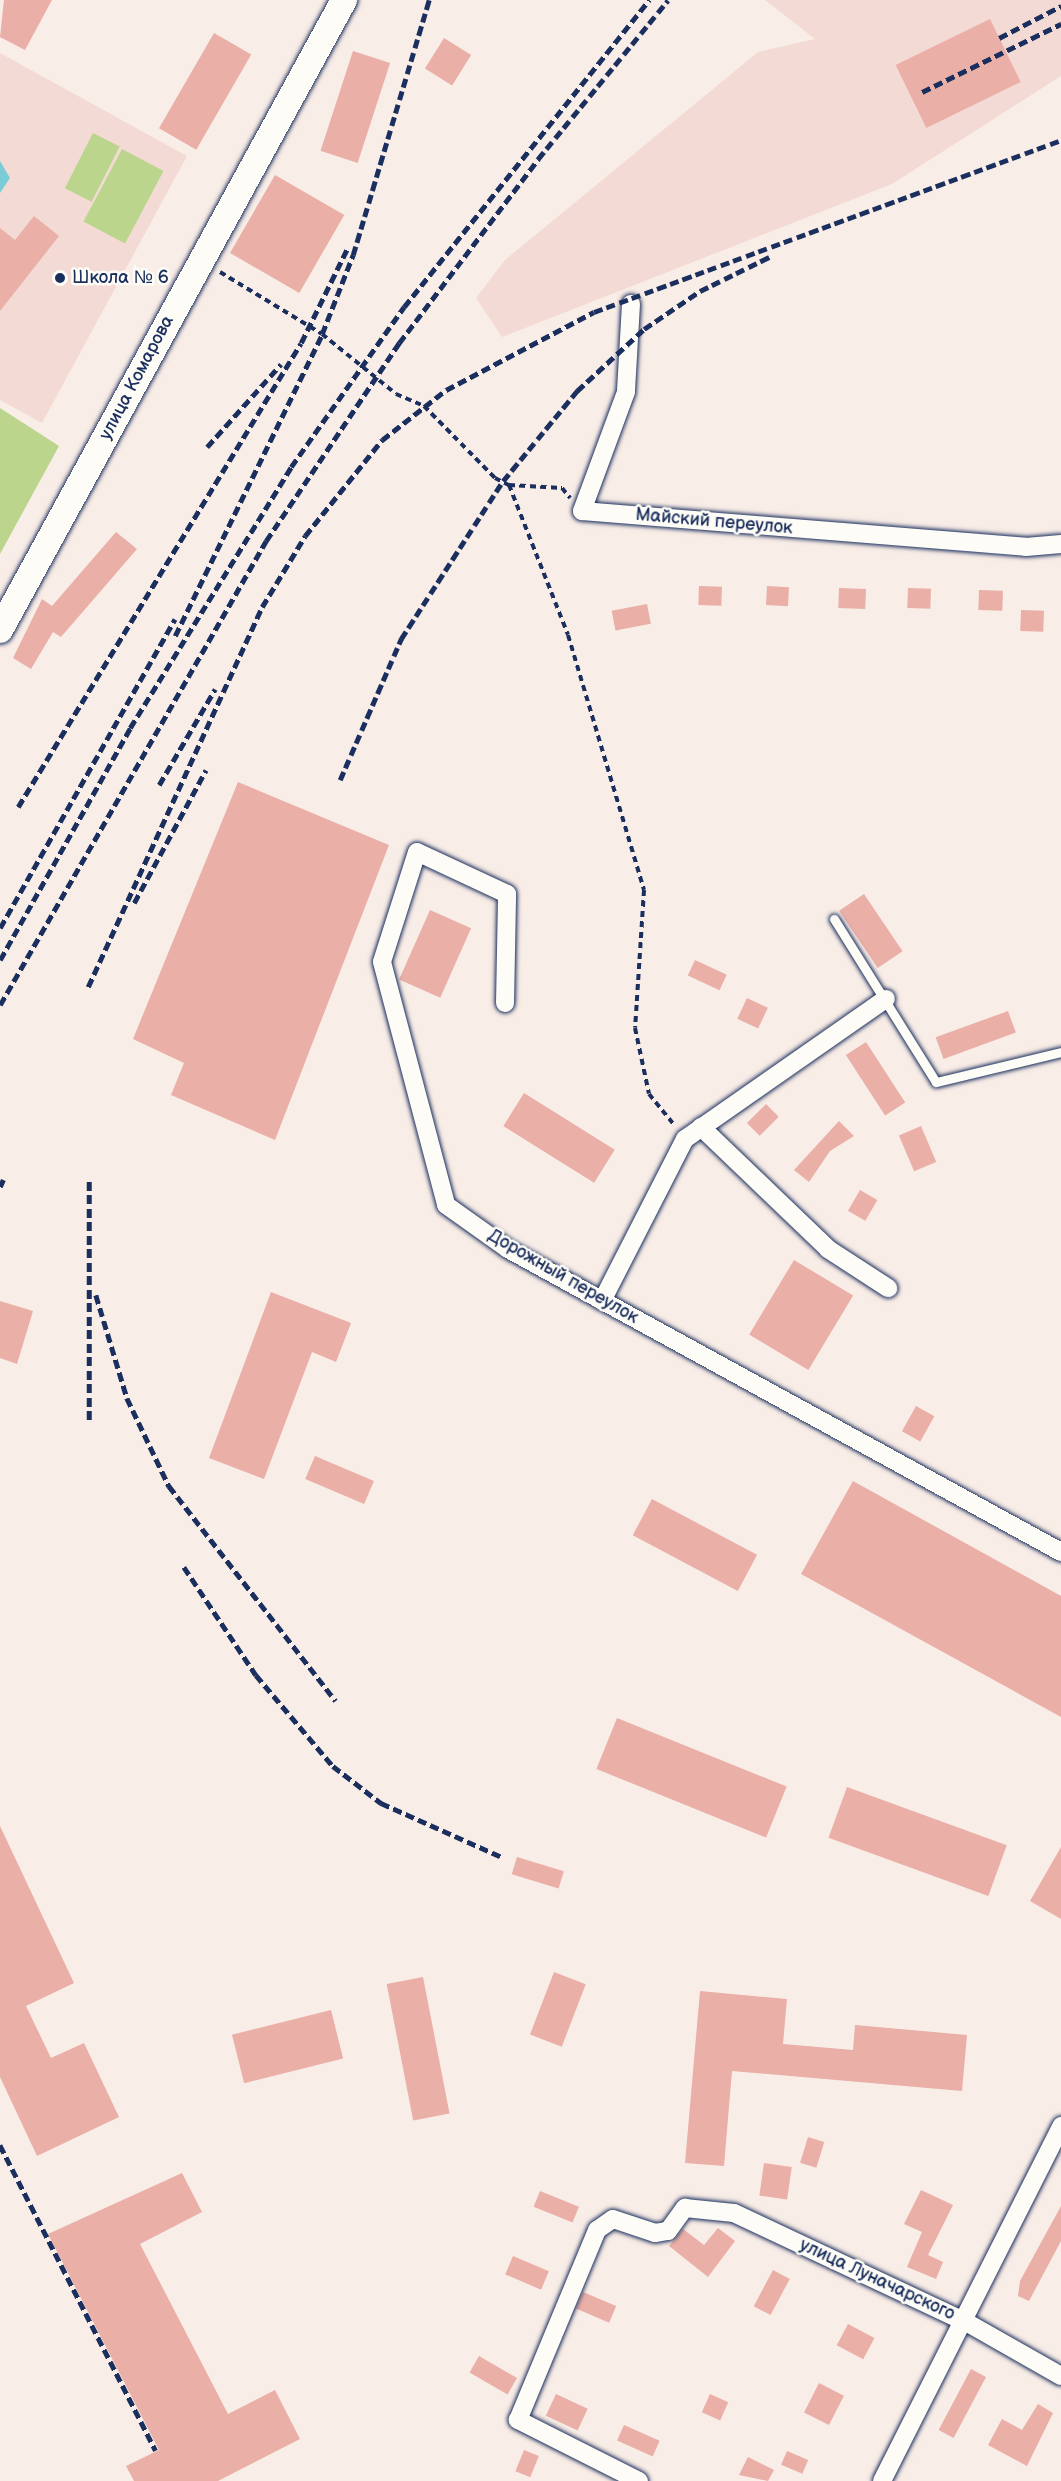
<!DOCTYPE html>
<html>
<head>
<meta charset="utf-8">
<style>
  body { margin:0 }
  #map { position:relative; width:1061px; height:2481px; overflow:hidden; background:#f9ede7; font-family:"Balsamiq Sans",sans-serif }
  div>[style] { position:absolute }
  .built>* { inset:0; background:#f4dad4 }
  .green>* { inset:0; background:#bbd58c; transform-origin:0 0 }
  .water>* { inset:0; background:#7cccd7 }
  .building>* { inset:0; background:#eaafa7; transform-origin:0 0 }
  .path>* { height:4px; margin-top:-2px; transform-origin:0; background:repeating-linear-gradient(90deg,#1b2f5e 0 6px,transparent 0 10.5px) }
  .roads { filter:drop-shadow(0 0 2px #1b2f5e) drop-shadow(0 0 2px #1b2f5e) }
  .service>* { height:9px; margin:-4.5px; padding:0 4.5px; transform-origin:4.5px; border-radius:4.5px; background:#fdfcf7 }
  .minor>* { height:18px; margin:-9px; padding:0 9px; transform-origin:9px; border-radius:9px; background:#fdfcf7 }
  .secondary>* { height:26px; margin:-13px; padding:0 13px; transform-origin:13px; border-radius:13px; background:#fdfcf7 }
  .rail>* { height:4.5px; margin-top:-2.25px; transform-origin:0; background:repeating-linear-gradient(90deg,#1b2f5e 0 9px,transparent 0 13.5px) }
  .dots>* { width:16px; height:16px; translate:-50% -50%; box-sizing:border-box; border:3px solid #fdfcf7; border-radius:50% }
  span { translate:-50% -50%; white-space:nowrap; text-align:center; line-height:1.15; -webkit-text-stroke:5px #fdfcf7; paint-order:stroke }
  .poi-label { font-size:18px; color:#1b2f5e }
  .left { translate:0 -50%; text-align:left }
  .street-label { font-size:18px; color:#1b2f5e }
</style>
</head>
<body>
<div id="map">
  <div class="built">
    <div style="clip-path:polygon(765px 0,1061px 0,1061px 76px,892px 184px,502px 337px,476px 298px,505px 260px,758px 52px,815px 39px)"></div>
    <div style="clip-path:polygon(0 53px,187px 156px,42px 423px,0 400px)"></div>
  </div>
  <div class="green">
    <div style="left:93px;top:133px;width:30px;height:62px;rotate:27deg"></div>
    <div style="left:122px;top:149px;width:47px;height:82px;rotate:28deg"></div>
    <div style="clip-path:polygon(0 408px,59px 446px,0 554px)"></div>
  </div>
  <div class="water">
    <div style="clip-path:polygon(0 161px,10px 178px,0 193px)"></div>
  </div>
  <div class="building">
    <div style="clip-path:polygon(4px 0,52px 0,25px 50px,0 37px)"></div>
    <div style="left:990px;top:19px;width:70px;height:105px;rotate:64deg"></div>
    <div style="left:214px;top:33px;width:43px;height:110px;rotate:30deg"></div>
    <div style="left:444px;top:38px;width:32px;height:36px;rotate:32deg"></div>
    <div style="left:353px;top:51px;width:39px;height:105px;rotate:18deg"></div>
    <div style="left:275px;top:175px;width:80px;height:90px;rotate:30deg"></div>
    <div style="clip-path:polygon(34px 216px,59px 236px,0 311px,0 228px,15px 240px)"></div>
    <div style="clip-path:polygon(116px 532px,137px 549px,61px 637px,53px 632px,31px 669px,13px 658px,42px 599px,52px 606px)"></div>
    <div style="left:699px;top:586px;width:23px;height:19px;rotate:2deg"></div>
    <div style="left:767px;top:586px;width:22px;height:19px;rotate:3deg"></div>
    <div style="left:839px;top:588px;width:27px;height:20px;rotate:2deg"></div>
    <div style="left:908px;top:588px;width:23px;height:20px;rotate:2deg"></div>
    <div style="left:979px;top:590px;width:24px;height:20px;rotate:2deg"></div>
    <div style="left:647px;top:604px;width:20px;height:36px;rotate:79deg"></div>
    <div style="left:1021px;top:610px;width:23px;height:21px;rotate:2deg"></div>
    <div style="clip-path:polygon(238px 782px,389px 845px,275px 1140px,171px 1095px,184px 1063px,133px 1039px)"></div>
    <div style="left:864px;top:894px;width:69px;height:30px;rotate:56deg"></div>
    <div style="left:430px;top:910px;width:45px;height:76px;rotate:24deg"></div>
    <div style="left:695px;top:960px;width:35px;height:17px;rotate:25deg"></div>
    <div style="left:747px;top:998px;width:23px;height:23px;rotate:25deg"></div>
    <div style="left:1008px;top:1011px;width:23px;height:77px;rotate:70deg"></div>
    <div style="left:866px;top:1042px;width:72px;height:24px;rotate:57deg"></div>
    <div style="left:524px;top:1093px;width:107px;height:39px;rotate:32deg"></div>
    <div style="left:766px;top:1104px;width:18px;height:27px;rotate:45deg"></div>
    <div style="clip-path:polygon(839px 1121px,854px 1136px,830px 1151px,809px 1182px,794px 1170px)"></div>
    <div style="left:921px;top:1126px;width:39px;height:24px;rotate:67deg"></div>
    <div style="left:860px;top:1190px;width:20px;height:24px;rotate:30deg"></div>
    <div style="left:794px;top:1260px;width:69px;height:87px;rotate:31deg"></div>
    <div style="clip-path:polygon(271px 1292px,351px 1323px,336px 1362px,312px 1352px,264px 1479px,209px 1458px)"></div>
    <div style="clip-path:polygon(0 1301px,33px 1311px,17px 1364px,0 1358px)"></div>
    <div style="left:916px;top:1406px;width:21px;height:29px;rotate:29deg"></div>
    <div style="left:315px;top:1456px;width:64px;height:25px;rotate:23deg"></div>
    <div style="clip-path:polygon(853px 1481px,1061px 1596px,1061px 1717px,801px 1574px)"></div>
    <div style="left:652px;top:1499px;width:119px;height:41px;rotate:28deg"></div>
    <div style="left:617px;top:1718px;width:183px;height:55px;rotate:22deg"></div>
    <div style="left:847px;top:1787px;width:170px;height:54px;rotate:20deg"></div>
    <div style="clip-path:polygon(0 1826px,74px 1983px,26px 2006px,51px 2058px,84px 2043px,119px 2117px,37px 2156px,0 2077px)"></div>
    <div style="clip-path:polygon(1061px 1847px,1061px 1919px,1030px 1901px)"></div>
    <div style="left:517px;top:1857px;width:49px;height:18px;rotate:17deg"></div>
    <div style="left:554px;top:1972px;width:34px;height:67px;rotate:21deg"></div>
    <div style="left:423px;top:1977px;width:139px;height:37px;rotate:79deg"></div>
    <div style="clip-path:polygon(700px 1991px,787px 1999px,783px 2044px,853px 2050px,855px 2025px,967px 2035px,962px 2091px,732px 2071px,724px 2166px,685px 2163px)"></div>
    <div style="left:331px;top:2010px;width:50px;height:102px;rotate:76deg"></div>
    <div style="left:808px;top:2137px;width:17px;height:27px;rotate:17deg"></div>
    <div style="left:764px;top:2163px;width:28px;height:33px;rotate:8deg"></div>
    <div style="clip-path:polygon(182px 2173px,202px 2212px,140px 2244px,228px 2414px,275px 2390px,300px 2439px,218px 2481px,134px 2481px,126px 2466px,159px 2450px,48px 2234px)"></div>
    <div style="clip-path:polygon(921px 2190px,953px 2205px,928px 2255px,943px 2262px,936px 2279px,907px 2267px,922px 2232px,904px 2224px)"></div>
    <div style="left:540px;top:2191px;width:42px;height:17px;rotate:22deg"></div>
    <div style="clip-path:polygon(1061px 2206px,1061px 2241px,1029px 2301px,1018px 2296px,1020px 2281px)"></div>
    <div style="clip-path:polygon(718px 2228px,735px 2241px,708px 2277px,669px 2246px,683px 2229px,704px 2245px)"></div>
    <div style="left:513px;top:2256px;width:39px;height:20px;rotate:23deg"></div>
    <div style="left:773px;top:2270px;width:19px;height:41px;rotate:28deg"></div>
    <div style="left:583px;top:2292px;width:36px;height:18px;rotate:23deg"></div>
    <div style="left:848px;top:2324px;width:30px;height:24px;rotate:28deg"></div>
    <div style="left:479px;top:2356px;width:44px;height:19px;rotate:30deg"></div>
    <div style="left:971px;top:2369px;width:17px;height:69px;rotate:28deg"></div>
    <div style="left:819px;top:2383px;width:28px;height:33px;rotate:27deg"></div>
    <div style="left:556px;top:2394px;width:35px;height:24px;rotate:25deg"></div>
    <div style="left:710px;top:2394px;width:20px;height:20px;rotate:24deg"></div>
    <div style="clip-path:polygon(1038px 2404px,1053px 2413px,1027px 2466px,988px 2445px,1002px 2419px,1022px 2430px)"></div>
    <div style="left:624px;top:2425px;width:39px;height:17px;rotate:24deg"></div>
    <div style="left:524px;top:2450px;width:16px;height:23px;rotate:22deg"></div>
    <div style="left:787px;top:2451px;width:23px;height:15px;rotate:23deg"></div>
    <div style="clip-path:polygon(748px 2457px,774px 2470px,768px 2481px,739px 2475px)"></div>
  </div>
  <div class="path">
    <div style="left:220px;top:272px;width:119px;rotate:31.3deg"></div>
    <div style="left:322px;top:334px;width:95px;rotate:39deg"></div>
    <div style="left:396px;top:394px;width:30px;rotate:23deg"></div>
    <div style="left:424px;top:406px;width:101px;rotate:45.4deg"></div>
    <div style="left:495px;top:478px;width:16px;rotate:27deg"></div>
    <div style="left:509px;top:485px;width:53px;rotate:3.2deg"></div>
    <div style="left:562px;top:488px;width:13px;rotate:51deg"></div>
    <div style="left:509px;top:485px;width:161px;rotate:68.5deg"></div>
    <div style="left:568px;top:635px;width:266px;rotate:73.4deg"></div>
    <div style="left:644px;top:890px;width:138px;rotate:93.7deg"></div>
    <div style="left:635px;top:1028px;width:67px;rotate:78deg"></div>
    <div style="left:649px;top:1094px;width:41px;rotate:50.9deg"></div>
  </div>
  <div class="roads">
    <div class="service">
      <div style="left:834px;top:919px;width:192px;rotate:58deg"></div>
      <div style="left:936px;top:1082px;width:129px;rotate:-13.5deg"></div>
    </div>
    <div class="minor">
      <div style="left:631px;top:304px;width:88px;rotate:93.3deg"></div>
      <div style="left:626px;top:392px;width:127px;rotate:110.3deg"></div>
      <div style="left:582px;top:511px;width:445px;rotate:4.6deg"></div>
      <div style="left:1026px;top:547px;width:35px;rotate:-5deg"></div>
      <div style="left:505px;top:1003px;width:109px;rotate:-88.9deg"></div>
      <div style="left:507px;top:894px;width:99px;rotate:-155deg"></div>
      <div style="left:417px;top:852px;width:115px;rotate:107.7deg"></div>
      <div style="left:382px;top:962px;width:251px;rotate:75.2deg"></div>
      <div style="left:446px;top:1205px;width:76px;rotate:35.4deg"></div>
      <div style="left:508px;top:1249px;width:631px;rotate:28.72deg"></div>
      <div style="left:701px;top:1127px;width:176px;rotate:43.8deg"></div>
      <div style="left:828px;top:1249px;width:72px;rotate:33deg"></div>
      <div style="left:602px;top:1301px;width:182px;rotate:-62.9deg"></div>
      <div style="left:685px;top:1139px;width:245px;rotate:-34.9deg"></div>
      <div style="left:639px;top:2481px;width:136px;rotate:-153.2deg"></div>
      <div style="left:518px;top:2420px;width:206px;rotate:-67.4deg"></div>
      <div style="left:597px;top:2230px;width:19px;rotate:-35deg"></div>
      <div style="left:613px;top:2219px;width:44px;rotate:18.4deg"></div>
      <div style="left:655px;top:2233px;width:13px;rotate:-9deg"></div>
      <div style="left:668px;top:2231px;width:29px;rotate:-54deg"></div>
      <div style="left:685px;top:2208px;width:49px;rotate:5.8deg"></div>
      <div style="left:734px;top:2213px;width:256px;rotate:25.2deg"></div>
      <div style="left:966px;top:2322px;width:109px;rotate:29.6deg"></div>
      <div style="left:882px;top:2481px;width:398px;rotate:-63.2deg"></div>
    </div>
    <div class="secondary">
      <div style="left:0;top:630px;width:718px;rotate:-61.36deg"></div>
    </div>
  </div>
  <div class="rail">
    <div style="left:999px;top:38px;width:70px;rotate:-27.3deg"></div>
    <div style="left:922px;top:92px;width:155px;rotate:-26.1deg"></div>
    <div style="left:207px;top:447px;width:111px;rotate:-48.3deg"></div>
    <div style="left:175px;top:636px;width:336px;rotate:-64deg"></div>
    <div style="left:322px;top:334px;width:85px;rotate:-68.6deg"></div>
    <div style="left:353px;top:255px;width:266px;rotate:-73.4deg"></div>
    <div style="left:340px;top:780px;width:154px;rotate:-66.6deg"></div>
    <div style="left:401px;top:639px;width:188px;rotate:-57.2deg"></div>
    <div style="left:503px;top:481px;width:117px;rotate:-50.6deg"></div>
    <div style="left:577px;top:391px;width:91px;rotate:-42.8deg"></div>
    <div style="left:644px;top:329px;width:68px;rotate:-34.2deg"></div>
    <div style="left:700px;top:291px;width:77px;rotate:-26.2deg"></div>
    <div style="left:159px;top:785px;width:111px;rotate:-59.7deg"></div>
    <div style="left:18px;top:807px;width:543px;rotate:-58.62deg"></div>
    <div style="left:301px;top:343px;width:105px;rotate:-63.9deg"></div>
    <div style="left:134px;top:903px;width:151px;rotate:-61.6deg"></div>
    <div style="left:0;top:928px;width:355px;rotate:-60.5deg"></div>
    <div style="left:0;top:960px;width:266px;rotate:-60.7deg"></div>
    <div style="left:130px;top:728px;width:307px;rotate:-58.3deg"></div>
    <div style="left:291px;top:467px;width:196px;rotate:-54.8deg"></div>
    <div style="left:404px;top:307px;width:393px;rotate:-51.4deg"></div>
    <div style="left:88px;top:987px;width:418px;rotate:-65.4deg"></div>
    <div style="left:262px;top:607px;width:83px;rotate:-58.8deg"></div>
    <div style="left:305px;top:536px;width:123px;rotate:-51.3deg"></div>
    <div style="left:382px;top:440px;width:81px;rotate:-38deg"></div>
    <div style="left:446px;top:390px;width:167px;rotate:-27.8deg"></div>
    <div style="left:594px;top:312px;width:498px;rotate:-20.2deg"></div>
    <div style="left:0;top:1005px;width:535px;rotate:-60.18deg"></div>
    <div style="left:266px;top:541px;width:239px;rotate:-56.1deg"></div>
    <div style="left:399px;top:343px;width:231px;rotate:-52.9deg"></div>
    <div style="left:538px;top:159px;width:205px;rotate:-50.7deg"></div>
    <div style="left:0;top:1187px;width:8px;rotate:-67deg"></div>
    <div style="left:96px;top:1295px;width:108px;rotate:73.2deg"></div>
    <div style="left:127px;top:1398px;width:98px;rotate:64.5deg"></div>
    <div style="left:169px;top:1486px;width:272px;rotate:52.2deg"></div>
    <div style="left:89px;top:1420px;width:240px;rotate:-90deg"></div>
    <div style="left:184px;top:1567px;width:130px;rotate:56.3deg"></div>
    <div style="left:256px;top:1675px;width:119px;rotate:49.8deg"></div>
    <div style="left:333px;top:1766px;width:61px;rotate:37.6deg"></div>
    <div style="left:381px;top:1803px;width:133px;rotate:24.1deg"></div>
    <div style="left:0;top:2145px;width:343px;rotate:63deg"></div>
  </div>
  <div class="dots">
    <div style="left:60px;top:278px;background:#1b2f5e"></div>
  </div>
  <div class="poi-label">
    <span class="left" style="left:72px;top:278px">Школа № 6</span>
  </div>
  <div class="street-label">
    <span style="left:137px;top:378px;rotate:-62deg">улица Комарова</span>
    <span style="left:714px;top:522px;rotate:5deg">Майский переулок</span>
    <span style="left:563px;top:1277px;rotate:30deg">Дорожный переулок</span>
    <span style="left:877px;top:2280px;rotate:25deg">улица Луначарского</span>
  </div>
</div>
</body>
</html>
